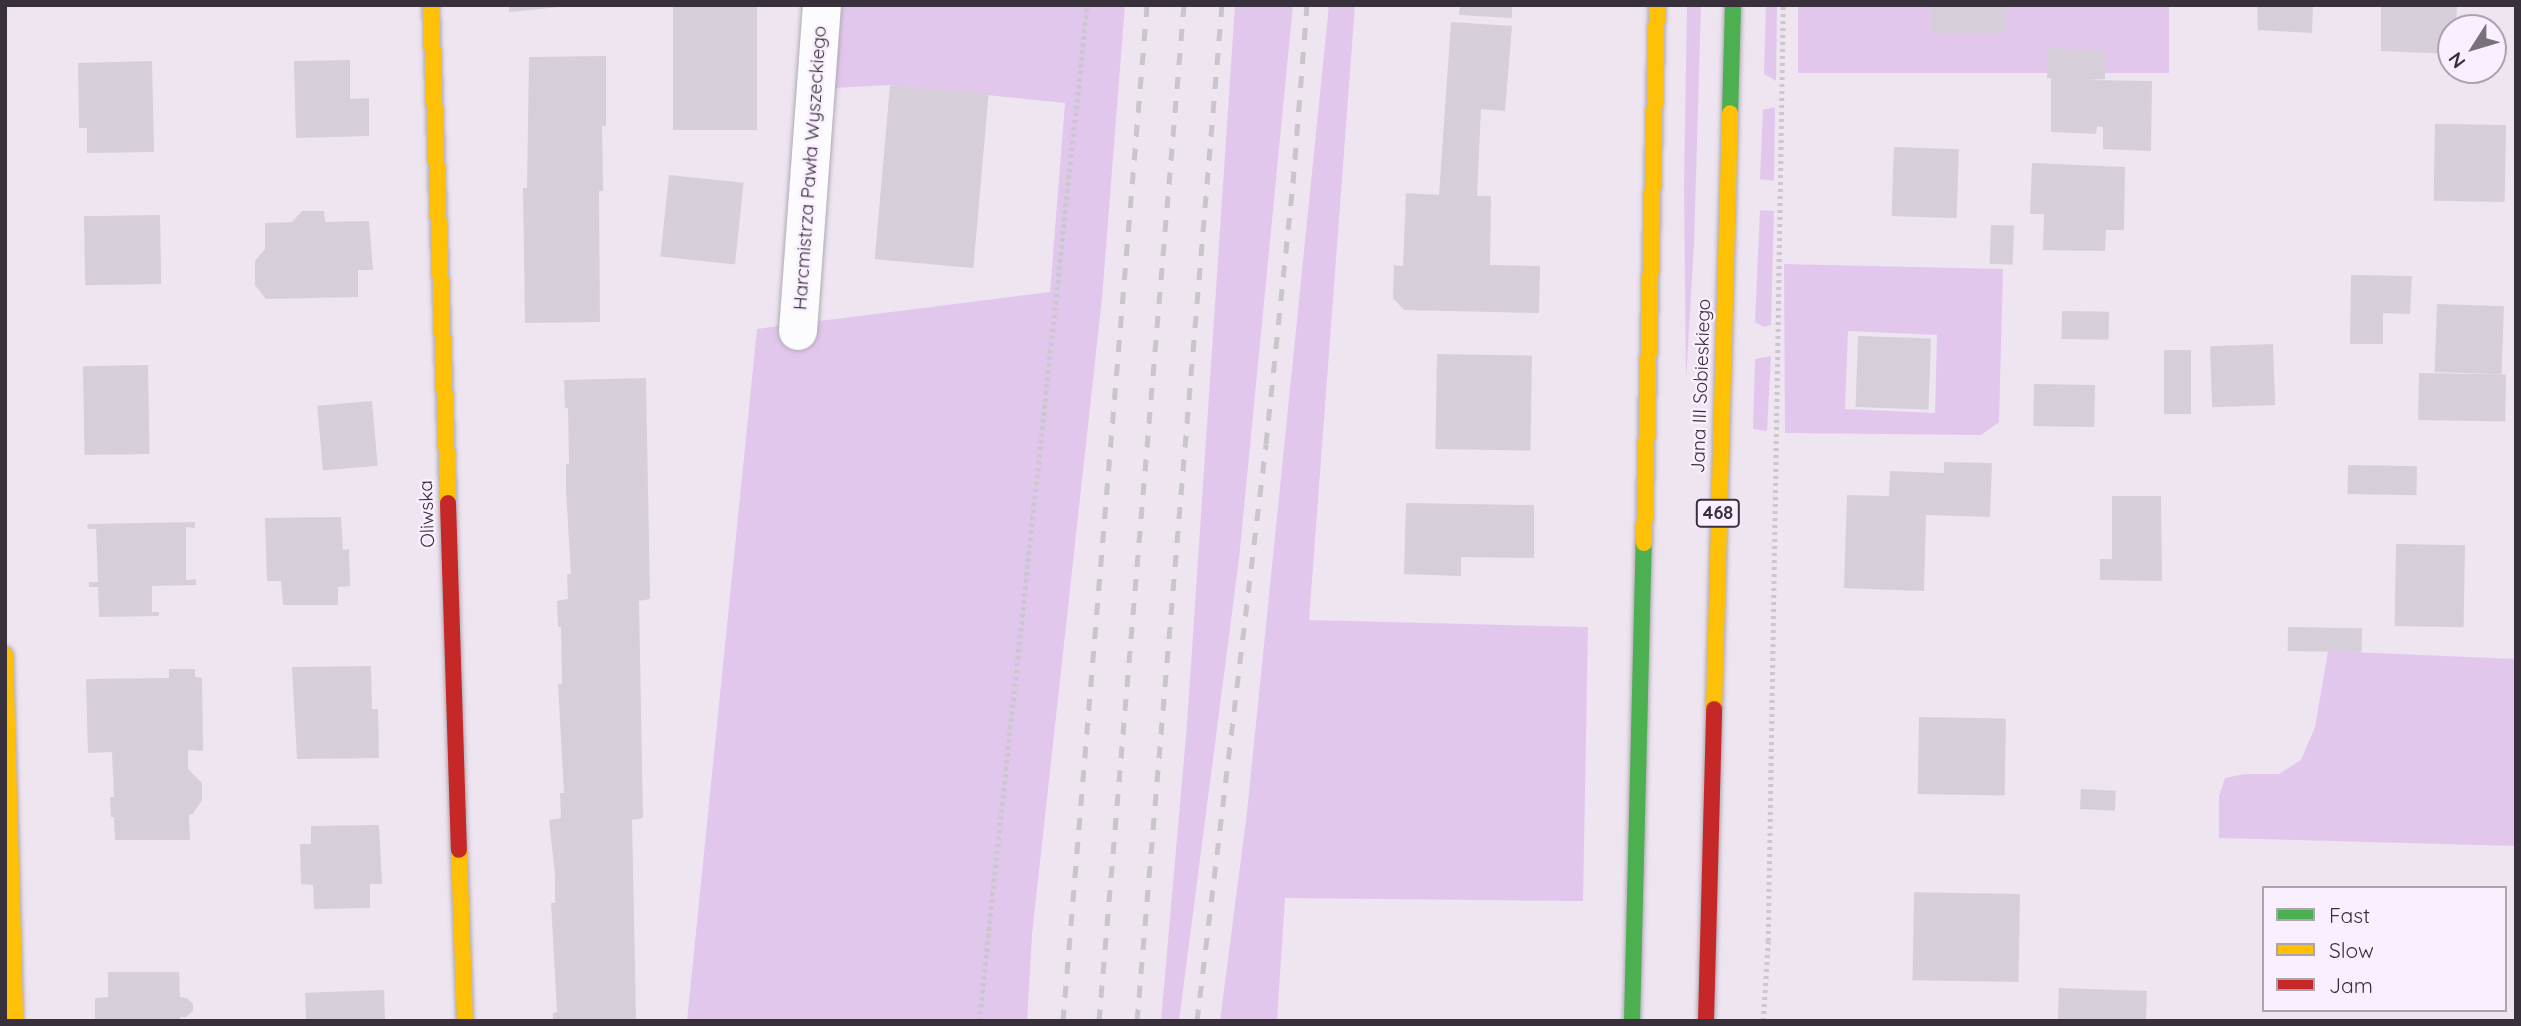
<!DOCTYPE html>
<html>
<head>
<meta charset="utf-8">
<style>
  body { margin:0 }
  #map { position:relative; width:2521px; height:1026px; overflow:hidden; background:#eee5f1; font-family:Quicksand,sans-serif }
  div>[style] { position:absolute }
  .green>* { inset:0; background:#e2c7ed; transform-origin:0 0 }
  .building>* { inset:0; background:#d6cfd9; transform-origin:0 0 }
  .path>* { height:4.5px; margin-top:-2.25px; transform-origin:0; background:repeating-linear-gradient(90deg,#cbc8cd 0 3.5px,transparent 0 7px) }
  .roads { filter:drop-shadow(0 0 2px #b0a9b3) drop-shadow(0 0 2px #b0a9b3) }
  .street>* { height:38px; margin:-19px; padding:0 19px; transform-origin:19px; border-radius:19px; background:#fcfbfd }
  .fast>* { height:16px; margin:-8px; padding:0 8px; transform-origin:8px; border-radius:8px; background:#4caf50 }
  .slow>* { height:16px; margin:-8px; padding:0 8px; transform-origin:8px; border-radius:8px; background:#ffc107 }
  .jam>* { height:16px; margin:-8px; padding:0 8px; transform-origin:8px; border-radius:8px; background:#c62828 }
  .rail>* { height:5px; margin-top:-2.5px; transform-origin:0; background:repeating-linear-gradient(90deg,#c9c6c9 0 12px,transparent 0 24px) }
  span { translate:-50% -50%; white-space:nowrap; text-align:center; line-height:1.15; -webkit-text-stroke:5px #f9effe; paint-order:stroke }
  .shield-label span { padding:2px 5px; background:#f9effe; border:2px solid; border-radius:5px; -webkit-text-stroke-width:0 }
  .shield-label { font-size:18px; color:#38313b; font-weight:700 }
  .street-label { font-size:19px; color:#38313b }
  .frame { position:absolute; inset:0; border:7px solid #38313b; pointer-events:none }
  .legend { position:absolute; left:2262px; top:886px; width:245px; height:126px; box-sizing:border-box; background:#f9effe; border:2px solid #aca3b0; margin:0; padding:9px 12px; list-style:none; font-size:21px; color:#38313b }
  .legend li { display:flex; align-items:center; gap:14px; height:35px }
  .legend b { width:35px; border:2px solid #aca3b0 }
  .north { position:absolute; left:2437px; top:14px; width:70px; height:70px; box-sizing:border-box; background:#f9effe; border:2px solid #aca3b0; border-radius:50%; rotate:233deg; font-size:19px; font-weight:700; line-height:28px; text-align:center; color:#38313b }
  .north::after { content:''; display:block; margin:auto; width:24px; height:32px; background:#78707b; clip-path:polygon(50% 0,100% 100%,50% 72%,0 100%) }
</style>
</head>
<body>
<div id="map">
  <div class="green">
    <div style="clip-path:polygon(842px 5px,1125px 5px,1102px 298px,1032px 935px,1027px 1021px,687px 1021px,757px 329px,1050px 292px,1065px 103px,890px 85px,834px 88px)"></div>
    <div style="clip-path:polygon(1235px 5px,1293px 5px,1239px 559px,1179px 1021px,1161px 1021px,1187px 724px)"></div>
    <div style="clip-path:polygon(1329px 5px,1355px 5px,1309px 620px,1588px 627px,1583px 901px,1285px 898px,1277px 1021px,1220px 1021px,1247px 812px)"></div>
    <div style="clip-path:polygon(1687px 5px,1701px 5px,1694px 244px,1686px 380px,1684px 186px)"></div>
    <div style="clip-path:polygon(1766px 5px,1777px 5px,1776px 81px,1764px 74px)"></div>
    <div style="left:1798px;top:5px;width:371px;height:68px"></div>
    <div style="clip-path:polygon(1775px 107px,1774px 181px,1760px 179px,1763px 110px)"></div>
    <div style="clip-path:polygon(1760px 210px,1774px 211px,1771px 325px,1764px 327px,1755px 322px)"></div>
    <div style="clip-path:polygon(evenodd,1784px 264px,2003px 269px,1999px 422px,1981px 435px,1785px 433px,1784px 264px,1848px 331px,1937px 335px,1935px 413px,1845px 409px,1848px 331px)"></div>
    <div style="clip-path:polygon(1771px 356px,1767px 431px,1753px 429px,1755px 359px)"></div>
    <div style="clip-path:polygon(2328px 651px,2516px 659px,2516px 846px,2219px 838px,2219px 796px,2225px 778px,2245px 774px,2279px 774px,2301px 760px,2315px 727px)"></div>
  </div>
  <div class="building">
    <div style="clip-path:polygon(509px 5px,560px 5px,560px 7px,509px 12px)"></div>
    <div style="left:673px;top:5px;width:84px;height:125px"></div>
    <div style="clip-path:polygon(1460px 5px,1512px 5px,1512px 18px,1459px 15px)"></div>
    <div style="left:1932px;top:5px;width:74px;height:29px"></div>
    <div style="clip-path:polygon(2257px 5px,2313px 5px,2312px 33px,2258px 30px)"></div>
    <div style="clip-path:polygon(2381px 5px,2457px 5px,2456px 28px,2451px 28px,2451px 54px,2381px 51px)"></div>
    <div style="clip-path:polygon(1451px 22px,1512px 26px,1505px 111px,1481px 109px,1477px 196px,1491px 196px,1490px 265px,1540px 266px,1539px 313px,1404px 310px,1393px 298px,1394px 265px,1403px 266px,1406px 193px,1439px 195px)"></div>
    <div style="clip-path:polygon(2048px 47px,2105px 51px,2105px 79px,2086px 80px,2152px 81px,2151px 151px,2103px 149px,2103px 127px,2097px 126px,2096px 134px,2051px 132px,2051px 78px,2047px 78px)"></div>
    <div style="clip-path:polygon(606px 56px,606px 126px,602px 126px,603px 191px,599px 191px,600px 322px,525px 323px,523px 188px,527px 188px,529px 57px)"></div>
    <div style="clip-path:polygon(350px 60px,350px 99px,369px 98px,369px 136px,296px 138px,294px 61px)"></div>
    <div style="clip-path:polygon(152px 61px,154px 152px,87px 153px,87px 128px,79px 128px,78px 63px)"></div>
    <div style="left:890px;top:85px;width:99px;height:175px;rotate:5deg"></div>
    <div style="left:2506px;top:125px;width:77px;height:71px;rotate:91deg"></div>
    <div style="left:1894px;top:147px;width:65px;height:69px;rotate:2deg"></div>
    <div style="clip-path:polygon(2032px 163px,2125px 167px,2124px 230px,2106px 230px,2105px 251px,2043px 250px,2044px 214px,2030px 214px)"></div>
    <div style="left:669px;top:175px;width:75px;height:82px;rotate:6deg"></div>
    <div style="clip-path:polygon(302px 211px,324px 211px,325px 222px,369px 221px,373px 270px,358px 270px,358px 297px,266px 299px,255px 285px,255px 261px,265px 249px,265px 223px,292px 222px)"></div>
    <div style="left:160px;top:215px;width:69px;height:76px;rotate:89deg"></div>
    <div style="left:1991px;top:225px;width:23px;height:39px;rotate:2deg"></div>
    <div style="clip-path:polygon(2351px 275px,2412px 276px,2410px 314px,2383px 313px,2383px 344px,2350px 344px)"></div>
    <div style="left:2437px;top:304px;width:67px;height:68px;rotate:2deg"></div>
    <div style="left:2062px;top:311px;width:47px;height:28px;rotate:1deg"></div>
    <div style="left:1858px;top:336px;width:73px;height:71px;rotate:2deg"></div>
    <div style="left:2273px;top:344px;width:61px;height:63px;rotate:88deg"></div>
    <div style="left:2164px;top:350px;width:27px;height:64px"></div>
    <div style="left:1437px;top:354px;width:95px;height:95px;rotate:1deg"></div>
    <div style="left:148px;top:365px;width:89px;height:65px;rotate:89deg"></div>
    <div style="left:2419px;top:373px;width:87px;height:47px;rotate:1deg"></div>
    <div style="clip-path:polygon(646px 378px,650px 599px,639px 601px,643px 818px,632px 820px,636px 1021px,553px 1021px,553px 1013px,557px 1012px,551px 903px,555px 903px,555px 875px,549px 820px,561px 818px,560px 793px,564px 793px,558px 684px,562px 684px,561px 627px,558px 627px,557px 601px,568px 599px,567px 574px,571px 574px,566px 491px,566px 464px,569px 464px,568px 408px,565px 408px,564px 380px)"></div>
    <div style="left:2034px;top:384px;width:61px;height:42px;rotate:1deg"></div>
    <div style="left:372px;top:401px;width:65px;height:55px;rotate:85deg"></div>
    <div style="clip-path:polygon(1944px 462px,1992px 463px,1990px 517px,1926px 515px,1924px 591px,1844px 588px,1847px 495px,1889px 496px,1890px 471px,1944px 473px)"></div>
    <div style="left:2348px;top:465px;width:69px;height:29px;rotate:1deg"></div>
    <div style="clip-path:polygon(2112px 496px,2161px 496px,2162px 581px,2100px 580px,2100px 559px,2112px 559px)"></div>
    <div style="clip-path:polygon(1406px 503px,1534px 505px,1534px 558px,1461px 557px,1461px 576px,1404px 574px)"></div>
    <div style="clip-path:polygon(341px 517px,343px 550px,349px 549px,350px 586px,338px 587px,338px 605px,283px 605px,281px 581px,267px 581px,265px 518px)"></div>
    <div style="clip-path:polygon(195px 522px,195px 528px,186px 527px,186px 580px,196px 579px,196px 585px,152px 586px,152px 612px,159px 612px,159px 616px,99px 617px,98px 587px,89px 587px,89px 582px,98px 582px,96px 529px,88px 529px,87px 524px)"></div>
    <div style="left:2396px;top:544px;width:69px;height:82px;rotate:1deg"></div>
    <div style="left:2288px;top:627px;width:74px;height:24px;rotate:1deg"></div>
    <div style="clip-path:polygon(371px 666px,372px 709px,378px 709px,379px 758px,297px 759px,292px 667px)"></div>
    <div style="clip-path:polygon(169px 669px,195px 669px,195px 677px,202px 678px,203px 751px,188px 750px,188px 769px,202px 783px,202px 800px,193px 814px,189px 815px,190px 840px,115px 840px,114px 817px,111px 817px,110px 797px,114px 797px,112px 752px,88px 753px,86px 679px,169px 678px)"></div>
    <div style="left:1919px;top:717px;width:87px;height:77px;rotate:1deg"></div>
    <div style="left:2081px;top:789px;width:35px;height:20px;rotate:3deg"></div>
    <div style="clip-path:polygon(379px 825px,382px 884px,370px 884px,370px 908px,314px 909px,313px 885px,301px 884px,300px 844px,311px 844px,311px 826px)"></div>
    <div style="left:2020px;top:894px;width:88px;height:106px;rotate:91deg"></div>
    <div style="clip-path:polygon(108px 972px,179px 972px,180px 997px,187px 998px,193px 1004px,193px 1011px,186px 1017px,180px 1017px,180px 1021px,95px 1021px,95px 998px,108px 997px)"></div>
    <div style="left:2059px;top:988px;width:88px;height:33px;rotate:2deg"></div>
    <div style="left:384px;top:990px;width:31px;height:79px;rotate:88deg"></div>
  </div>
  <div class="path">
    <div style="left:979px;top:1021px;width:1022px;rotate:-83.93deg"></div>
    <div style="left:1763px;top:1021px;width:80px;rotate:-86.4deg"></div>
    <div style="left:1768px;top:941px;width:936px;rotate:-89.08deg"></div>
  </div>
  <div class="roads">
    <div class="street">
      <div style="left:798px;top:331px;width:327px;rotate:-85.8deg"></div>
    </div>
    <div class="fast">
      <div style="left:1730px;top:113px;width:108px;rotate:-88.4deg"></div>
      <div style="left:1632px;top:1021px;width:478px;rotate:-88.6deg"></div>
    </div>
    <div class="slow">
      <div style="left:431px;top:5px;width:498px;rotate:88deg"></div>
      <div style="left:1644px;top:543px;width:538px;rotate:-88.62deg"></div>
      <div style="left:5px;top:655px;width:366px;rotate:88.4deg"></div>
      <div style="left:1714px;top:709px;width:596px;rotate:-88.46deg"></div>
      <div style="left:459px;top:850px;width:171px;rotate:88deg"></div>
    </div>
    <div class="jam">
      <div style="left:448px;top:503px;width:347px;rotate:88.2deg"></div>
      <div style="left:1706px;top:1021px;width:312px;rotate:-88.5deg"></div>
    </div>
  </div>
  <div class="rail">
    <div style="left:1063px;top:1021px;width:1019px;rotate:-85.27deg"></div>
    <div style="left:1099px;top:1021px;width:1020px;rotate:-85.22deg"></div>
    <div style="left:1137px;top:1021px;width:1020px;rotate:-85.22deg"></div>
    <div style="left:1197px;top:1021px;width:581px;rotate:-83.18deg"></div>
    <div style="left:1266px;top:444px;width:262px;rotate:-84.1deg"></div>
    <div style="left:1293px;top:183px;width:179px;rotate:-85.5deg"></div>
  </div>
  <div class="shield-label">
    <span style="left:1718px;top:513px">468</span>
  </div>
  <div class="street-label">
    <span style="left:810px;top:168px;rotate:-86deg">Harcmistrza Pawła Wyszeckiego</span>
    <span style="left:1701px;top:386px;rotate:-88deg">Jana III Sobieskiego</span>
    <span style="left:427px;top:514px;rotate:-92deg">Oliwska</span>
  </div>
  <div class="frame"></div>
  <ul class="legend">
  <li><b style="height:9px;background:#4caf50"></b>Fast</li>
  <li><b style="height:9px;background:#ffc107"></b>Slow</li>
  <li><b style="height:9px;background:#c62828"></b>Jam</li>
  </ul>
  <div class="north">N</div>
</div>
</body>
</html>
